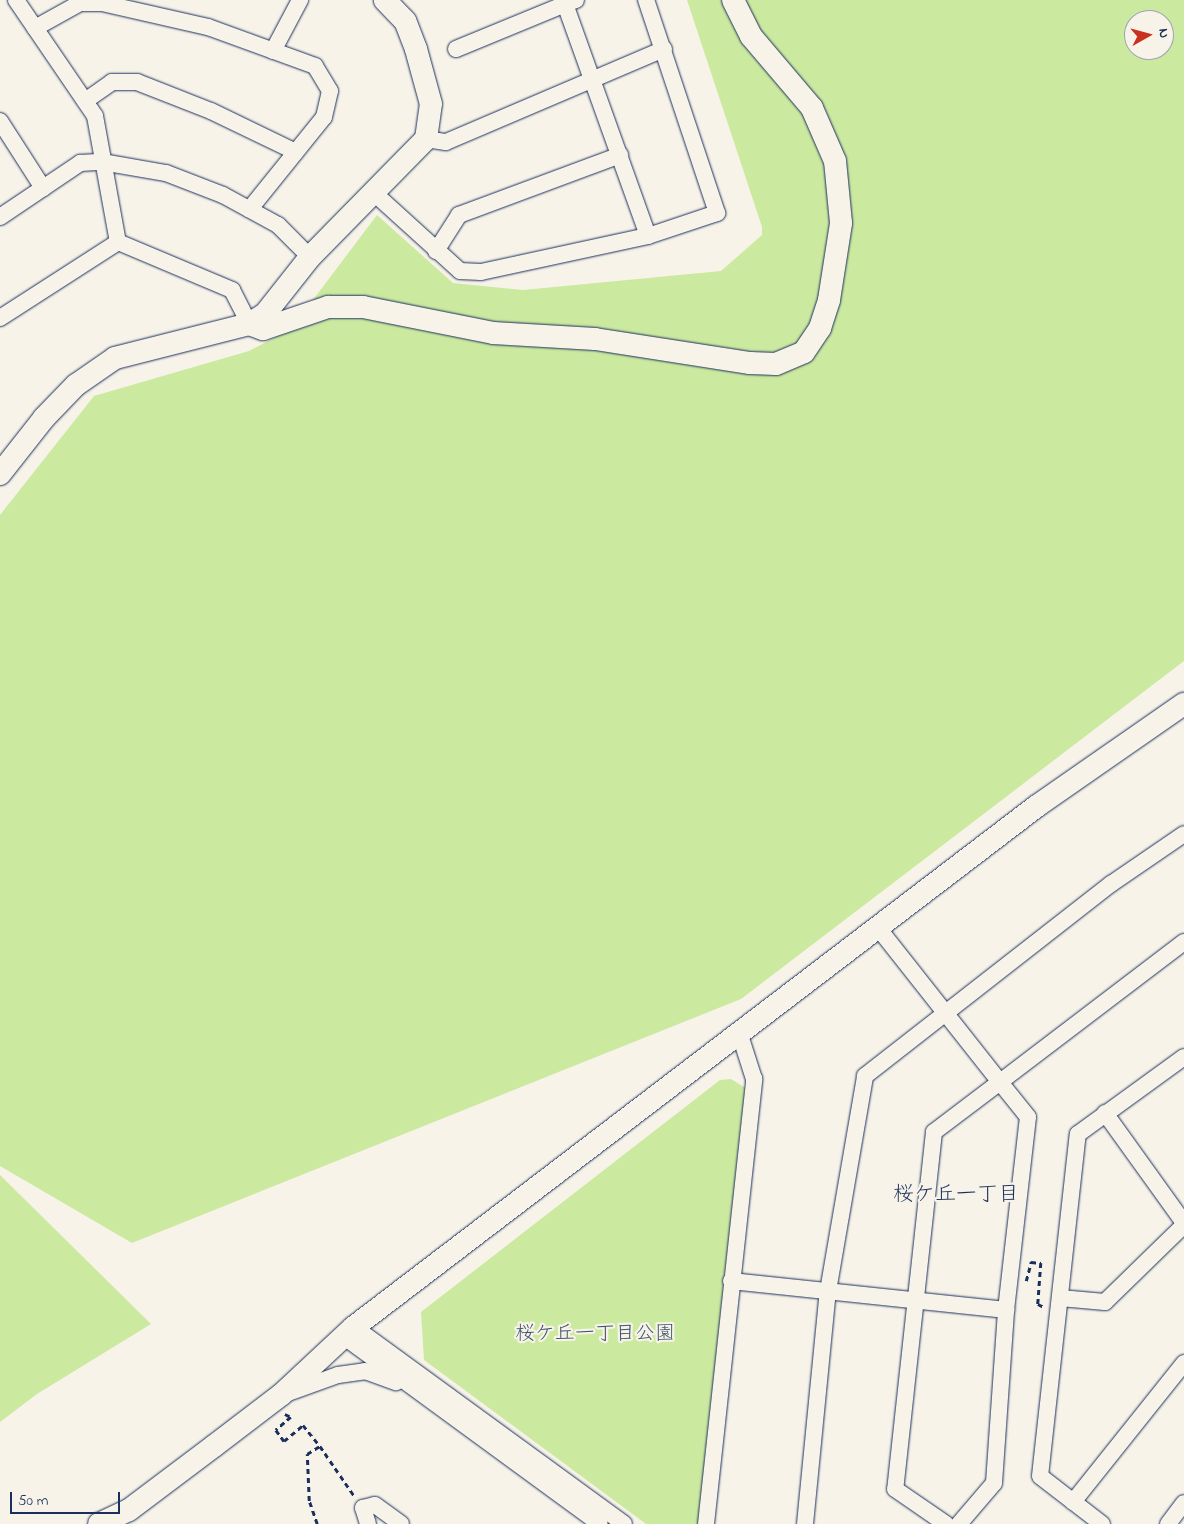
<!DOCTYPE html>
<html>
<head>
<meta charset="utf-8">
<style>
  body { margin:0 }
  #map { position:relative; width:1184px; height:1524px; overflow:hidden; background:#f7f3e8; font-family:"Indie Flower","Klee One",sans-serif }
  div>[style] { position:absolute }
  .green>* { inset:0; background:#cce9a0 }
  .path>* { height:2.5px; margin-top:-1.25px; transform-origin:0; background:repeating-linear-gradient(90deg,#1b2f5e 0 5px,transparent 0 9px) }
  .roads { filter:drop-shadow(0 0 1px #1b2f5e) drop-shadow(0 0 1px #1b2f5e) }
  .street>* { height:16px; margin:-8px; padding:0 8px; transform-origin:8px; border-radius:8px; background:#f7f3e8 }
  .secondary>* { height:22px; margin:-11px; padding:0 11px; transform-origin:11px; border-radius:11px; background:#f7f3e8 }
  span { translate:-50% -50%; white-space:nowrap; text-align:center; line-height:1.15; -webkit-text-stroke:4.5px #f7f3e8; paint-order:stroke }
  .park-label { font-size:20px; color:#3e546b }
  .neighbourhood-label { font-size:21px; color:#1b2f5e }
  .north { position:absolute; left:1124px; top:10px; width:50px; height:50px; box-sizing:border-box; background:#f7f3e8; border:1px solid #9fa5b1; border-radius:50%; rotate:83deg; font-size:14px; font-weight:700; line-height:20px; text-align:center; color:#1b2f5e }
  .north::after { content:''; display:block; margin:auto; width:18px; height:22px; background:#c8321e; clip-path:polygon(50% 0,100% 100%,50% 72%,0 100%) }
  .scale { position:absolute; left:10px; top:1492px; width:110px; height:22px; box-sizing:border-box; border:2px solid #1b2f5e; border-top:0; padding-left:6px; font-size:15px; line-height:18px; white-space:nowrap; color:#1b2f5e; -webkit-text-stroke:4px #f7f3e8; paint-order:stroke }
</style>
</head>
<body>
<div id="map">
  <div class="green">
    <div style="clip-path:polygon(evenodd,687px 0,1184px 0,1184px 661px,741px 999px,132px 1243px,0 1166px,0 515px,94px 396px,249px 351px,291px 329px,377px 215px,453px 283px,523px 290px,721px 271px,762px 235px,762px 227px,687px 0,1134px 20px,1164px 20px,1164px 50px,1134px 50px,1134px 20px)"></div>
    <div style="clip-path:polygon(731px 1079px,747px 1089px,699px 1524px,646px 1524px,424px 1360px,421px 1312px,720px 1080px)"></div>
    <div style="clip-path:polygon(0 1175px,151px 1324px,37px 1394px,0 1422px)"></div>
  </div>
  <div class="path">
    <div style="left:1026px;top:1281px;width:20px;rotate:-75deg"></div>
    <div style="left:1031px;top:1262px;width:10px;rotate:6deg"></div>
    <div style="left:1041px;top:1263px;width:41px;rotate:94.2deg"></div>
    <div style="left:1038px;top:1304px;width:7px;rotate:27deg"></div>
    <div style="left:285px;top:1414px;width:7px;rotate:27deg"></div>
    <div style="left:291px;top:1417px;width:20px;rotate:139deg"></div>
    <div style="left:276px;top:1430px;width:14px;rotate:54deg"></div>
    <div style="left:284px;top:1441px;width:25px;rotate:-40deg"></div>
    <div style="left:303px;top:1425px;width:27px;rotate:51deg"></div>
    <div style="left:317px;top:1524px;width:24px;rotate:-109deg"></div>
    <div style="left:309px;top:1501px;width:47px;rotate:-92.4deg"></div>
    <div style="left:307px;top:1454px;width:15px;rotate:-32deg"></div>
    <div style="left:320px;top:1446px;width:62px;rotate:55.5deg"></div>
  </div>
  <div class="roads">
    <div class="street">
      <div style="left:16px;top:0;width:140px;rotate:55.7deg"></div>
      <div style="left:95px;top:116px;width:128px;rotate:79.7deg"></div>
      <div style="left:576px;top:0;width:12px;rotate:160deg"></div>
      <div style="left:565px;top:4px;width:246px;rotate:70.3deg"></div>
      <div style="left:35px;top:28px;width:51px;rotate:-29.1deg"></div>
      <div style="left:80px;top:3px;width:22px"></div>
      <div style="left:102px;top:3px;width:109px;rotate:12.8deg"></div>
      <div style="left:208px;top:27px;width:114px;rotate:20deg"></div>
      <div style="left:315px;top:66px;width:29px;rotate:59deg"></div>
      <div style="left:330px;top:91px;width:27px;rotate:103deg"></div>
      <div style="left:324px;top:117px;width:119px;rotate:128.9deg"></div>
      <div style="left:456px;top:49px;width:118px;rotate:-22.4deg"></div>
      <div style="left:565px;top:4px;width:4px;rotate:-104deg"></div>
      <div style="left:273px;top:51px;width:58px;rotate:-62.1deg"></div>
      <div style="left:85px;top:101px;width:33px;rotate:-35deg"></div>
      <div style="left:112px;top:82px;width:25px"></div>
      <div style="left:137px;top:82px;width:79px;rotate:21.4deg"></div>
      <div style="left:211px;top:111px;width:94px;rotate:25.8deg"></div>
      <div style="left:0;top:121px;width:80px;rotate:57.3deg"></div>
      <div style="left:426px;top:139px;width:20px;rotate:9deg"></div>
      <div style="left:446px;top:142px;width:237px;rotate:-23.1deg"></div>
      <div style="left:374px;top:193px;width:116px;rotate:42.2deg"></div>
      <div style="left:460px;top:271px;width:21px;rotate:3deg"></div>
      <div style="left:481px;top:272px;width:171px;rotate:-12.2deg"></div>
      <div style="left:648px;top:236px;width:73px;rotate:-18.4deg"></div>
      <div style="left:717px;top:213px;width:225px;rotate:-108.4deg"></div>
      <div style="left:0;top:217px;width:97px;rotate:-34deg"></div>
      <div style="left:80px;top:163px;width:22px;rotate:-3deg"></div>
      <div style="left:102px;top:162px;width:65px;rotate:9.8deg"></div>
      <div style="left:166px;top:173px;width:61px;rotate:21.1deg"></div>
      <div style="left:223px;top:195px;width:63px;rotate:28.6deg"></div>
      <div style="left:278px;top:225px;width:45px;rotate:45deg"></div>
      <div style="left:436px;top:251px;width:43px;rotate:-57.4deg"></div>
      <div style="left:459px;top:215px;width:172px;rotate:-20.4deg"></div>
      <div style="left:0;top:318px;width:140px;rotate:-32.8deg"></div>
      <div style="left:118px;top:242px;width:124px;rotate:22.8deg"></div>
      <div style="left:232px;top:290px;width:38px;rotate:63deg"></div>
      <div style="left:879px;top:929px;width:195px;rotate:51.7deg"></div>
      <div style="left:1000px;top:1082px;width:83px;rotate:142.9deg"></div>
      <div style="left:934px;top:1132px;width:359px;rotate:96.2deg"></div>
      <div style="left:895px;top:1489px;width:62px;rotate:34.5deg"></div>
      <div style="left:1105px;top:1113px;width:135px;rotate:54.3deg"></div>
      <div style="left:731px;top:1281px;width:277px;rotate:6deg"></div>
      <div style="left:1060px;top:1298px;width:45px;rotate:5.1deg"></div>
      <div style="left:1105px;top:1302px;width:110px;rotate:-44.3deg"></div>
      <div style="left:354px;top:1327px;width:334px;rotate:36.1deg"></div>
      <div style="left:343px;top:1336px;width:318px;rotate:36.2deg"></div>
      <div style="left:288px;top:1393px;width:53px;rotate:-19.8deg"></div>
      <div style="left:338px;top:1375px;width:27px;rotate:-8deg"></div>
      <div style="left:365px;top:1371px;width:33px;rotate:20deg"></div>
      <div style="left:1073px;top:1502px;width:178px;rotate:-51.4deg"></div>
      <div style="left:368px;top:1524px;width:17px;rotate:-107deg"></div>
      <div style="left:363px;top:1508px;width:12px;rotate:-14deg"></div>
      <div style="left:375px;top:1505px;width:32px;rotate:36deg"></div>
      <div style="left:706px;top:1524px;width:448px;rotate:-83.8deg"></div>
      <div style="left:754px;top:1079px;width:46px;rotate:-107.7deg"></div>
      <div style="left:805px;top:1524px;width:234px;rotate:-84.4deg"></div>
      <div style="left:828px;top:1291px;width:218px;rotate:-80.2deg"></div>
      <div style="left:865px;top:1076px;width:312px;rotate:-38deg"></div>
      <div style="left:1111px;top:884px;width:88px;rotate:-34.4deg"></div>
      <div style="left:959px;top:1524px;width:54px;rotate:-49.5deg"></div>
      <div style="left:994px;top:1483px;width:173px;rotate:-86deg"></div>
      <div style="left:1006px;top:1310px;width:194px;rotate:-83.5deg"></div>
      <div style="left:1028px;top:1117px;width:45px;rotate:-128.7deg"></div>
      <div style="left:1000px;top:1082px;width:231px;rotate:-37.3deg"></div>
      <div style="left:1102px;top:1524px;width:78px;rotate:-142.3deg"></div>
      <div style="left:1040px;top:1476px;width:344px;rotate:-83.7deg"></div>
      <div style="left:1078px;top:1134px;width:131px;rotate:-36deg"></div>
      <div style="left:1168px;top:1524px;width:26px;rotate:-53deg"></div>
    </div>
    <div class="secondary">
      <div style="left:249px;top:324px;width:15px;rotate:20deg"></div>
      <div style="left:263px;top:329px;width:69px;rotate:-18.7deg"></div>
      <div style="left:328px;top:307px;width:35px"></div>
      <div style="left:363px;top:307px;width:133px;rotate:11.3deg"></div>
      <div style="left:493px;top:333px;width:102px;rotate:3.4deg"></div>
      <div style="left:595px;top:339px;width:157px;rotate:8.8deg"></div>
      <div style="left:750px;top:363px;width:26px;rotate:2deg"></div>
      <div style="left:776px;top:364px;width:30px;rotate:-23deg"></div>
      <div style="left:804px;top:352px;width:29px;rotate:-56deg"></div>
      <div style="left:820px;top:328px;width:29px;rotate:-72deg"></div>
      <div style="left:829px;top:300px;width:78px;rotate:-81.1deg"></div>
      <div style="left:841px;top:223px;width:62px;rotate:-95.5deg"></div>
      <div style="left:835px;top:161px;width:58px;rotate:-113.5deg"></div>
      <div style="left:812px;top:108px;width:94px;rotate:-130.3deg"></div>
      <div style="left:751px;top:36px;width:40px;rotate:-116.6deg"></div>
      <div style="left:0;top:474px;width:71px;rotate:-51.8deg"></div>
      <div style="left:44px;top:418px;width:46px;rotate:-45.9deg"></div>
      <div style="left:76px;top:385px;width:47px;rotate:-34.7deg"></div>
      <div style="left:115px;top:358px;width:138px;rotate:-14.2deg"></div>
      <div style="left:249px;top:324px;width:19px;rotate:-32deg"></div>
      <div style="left:265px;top:314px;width:73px;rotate:-51.7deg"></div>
      <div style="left:310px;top:257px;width:165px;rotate:-45.5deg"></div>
      <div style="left:426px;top:139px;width:35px;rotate:-82deg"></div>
      <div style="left:431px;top:104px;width:57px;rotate:-105.3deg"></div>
      <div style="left:416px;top:49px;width:30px;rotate:-111deg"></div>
      <div style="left:405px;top:21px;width:29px;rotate:-134deg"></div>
      <div style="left:99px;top:1524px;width:33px;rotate:-25deg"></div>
      <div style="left:129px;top:1510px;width:106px;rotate:-37deg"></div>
      <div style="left:214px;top:1446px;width:84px;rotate:-37.3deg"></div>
      <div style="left:281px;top:1395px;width:100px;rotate:-43deg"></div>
      <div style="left:354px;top:1327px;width:859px;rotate:-37.34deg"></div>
      <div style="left:1037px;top:806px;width:179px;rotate:-34.8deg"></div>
    </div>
  </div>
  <div class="park-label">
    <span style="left:595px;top:1334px">桜ケ丘一丁目公園</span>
  </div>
  <div class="neighbourhood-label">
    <span style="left:956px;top:1195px">桜ケ丘一丁目</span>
  </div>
  <div class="north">N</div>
  <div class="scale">50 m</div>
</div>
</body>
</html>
